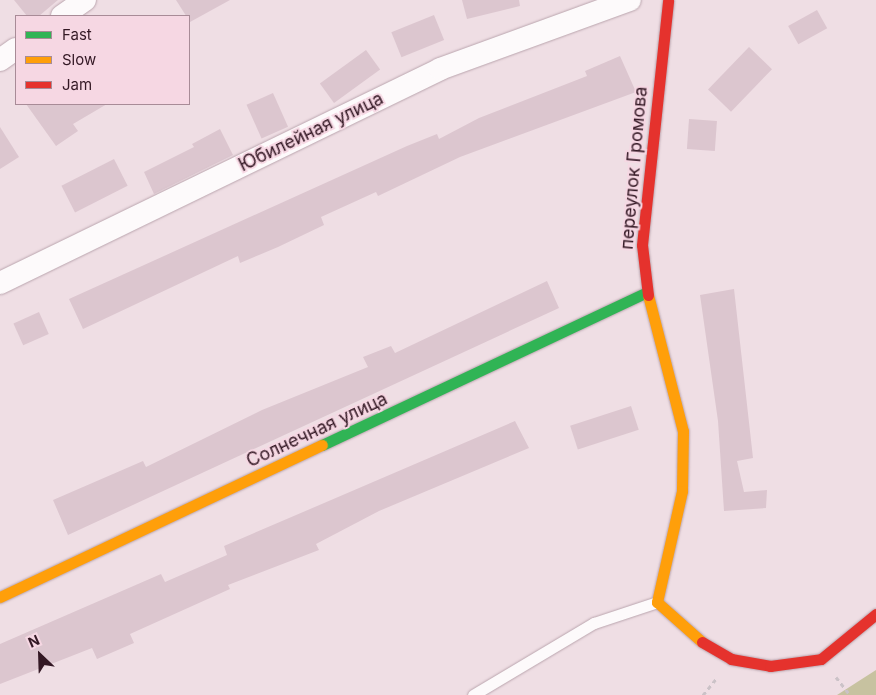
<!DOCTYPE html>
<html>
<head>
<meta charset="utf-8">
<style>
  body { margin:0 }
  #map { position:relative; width:876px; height:695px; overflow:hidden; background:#efdee4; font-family:Inter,sans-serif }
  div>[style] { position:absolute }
  .forest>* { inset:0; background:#c7c2a0 }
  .building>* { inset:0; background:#dcc6cf; transform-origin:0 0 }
  .path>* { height:3px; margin-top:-1.5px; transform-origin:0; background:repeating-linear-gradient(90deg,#cbc2c7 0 4px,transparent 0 8px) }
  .roads { filter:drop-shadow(0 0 1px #baa5ae) drop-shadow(0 0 1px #baa5ae) }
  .lane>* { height:11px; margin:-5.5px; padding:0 5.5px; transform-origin:5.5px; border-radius:5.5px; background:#fdfafb }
  .street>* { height:22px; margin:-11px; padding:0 11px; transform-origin:11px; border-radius:11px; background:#fdfafb }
  .fast>* { height:11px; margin:-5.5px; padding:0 5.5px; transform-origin:5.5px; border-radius:5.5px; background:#30b455 }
  .slow>* { height:11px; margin:-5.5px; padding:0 5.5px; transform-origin:5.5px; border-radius:5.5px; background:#ff9f0a }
  .jam>* { height:11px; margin:-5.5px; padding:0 5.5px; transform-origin:5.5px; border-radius:5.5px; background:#e5322d }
  span { translate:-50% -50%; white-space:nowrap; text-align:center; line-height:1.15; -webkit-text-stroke:4px #f6d7e3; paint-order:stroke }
  .street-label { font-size:18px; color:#331824 }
  .legend { position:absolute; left:15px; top:15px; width:175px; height:90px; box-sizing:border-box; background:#f6d7e3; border:1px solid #a88b97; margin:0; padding:6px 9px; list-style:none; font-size:15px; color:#331824 }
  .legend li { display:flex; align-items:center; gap:10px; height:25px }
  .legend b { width:25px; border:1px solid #a88b97 }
  .north { position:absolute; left:15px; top:630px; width:50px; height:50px; -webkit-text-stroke:4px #f6d7e3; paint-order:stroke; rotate:336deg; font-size:14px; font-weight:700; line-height:20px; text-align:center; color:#331824 }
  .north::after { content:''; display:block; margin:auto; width:18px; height:22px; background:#331824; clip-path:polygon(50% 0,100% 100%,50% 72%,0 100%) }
</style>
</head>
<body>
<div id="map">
  <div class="forest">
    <div style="clip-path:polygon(876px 670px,876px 695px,837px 695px)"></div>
  </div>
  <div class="building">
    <div style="clip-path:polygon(14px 0,58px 0,39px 16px,27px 16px)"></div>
    <div style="clip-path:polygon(176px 0,230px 0,190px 22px)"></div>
    <div style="clip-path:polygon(462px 0,519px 0,520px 6px,467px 19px)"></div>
    <div style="left:817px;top:10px;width:21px;height:33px;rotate:61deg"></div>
    <div style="left:434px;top:15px;width:27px;height:46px;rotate:68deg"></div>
    <div style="left:749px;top:47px;width:32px;height:59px;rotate:44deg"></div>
    <div style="left:366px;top:50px;width:24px;height:57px;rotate:54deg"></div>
    <div style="clip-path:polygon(620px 56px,636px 92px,460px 157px,378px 196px,376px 192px,321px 217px,324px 225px,278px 247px,240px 263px,238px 256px,83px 329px,69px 299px,407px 146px,437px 134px,439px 139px,479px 118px,587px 76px,585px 71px)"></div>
    <div style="left:273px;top:93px;width:37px;height:29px;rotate:66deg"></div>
    <div style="clip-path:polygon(26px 104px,107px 104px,73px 124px,78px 131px,56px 146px)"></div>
    <div style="left:689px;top:119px;width:28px;height:30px;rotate:4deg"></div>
    <div style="clip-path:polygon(0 127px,19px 157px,0 169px)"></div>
    <div style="clip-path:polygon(220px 129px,233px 155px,154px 194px,144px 172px,194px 147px,192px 144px)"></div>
    <div style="left:114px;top:159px;width:30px;height:59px;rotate:63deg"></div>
    <div style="clip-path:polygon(547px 281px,559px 308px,68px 535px,53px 500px,143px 461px,146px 467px,262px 410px,368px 367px,363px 357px,391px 346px,395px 353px)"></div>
    <div style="clip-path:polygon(734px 289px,753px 458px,737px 461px,744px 492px,767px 490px,766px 508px,724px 511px,718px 421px,700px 295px)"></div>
    <div style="left:39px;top:312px;width:24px;height:28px;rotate:66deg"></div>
    <div style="left:631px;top:406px;width:25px;height:64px;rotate:72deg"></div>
    <div style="clip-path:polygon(515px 421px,529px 448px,379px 511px,316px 544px,319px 550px,228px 585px,230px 589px,130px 634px,134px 643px,97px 659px,92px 648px,0 684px,0 644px,161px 574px,165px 582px,227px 555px,224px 546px)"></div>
  </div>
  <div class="path">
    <div style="left:836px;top:677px;width:23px;rotate:52deg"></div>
    <div style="left:703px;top:695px;width:22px;rotate:-51deg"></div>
  </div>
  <div class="roads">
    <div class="lane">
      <div style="left:473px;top:695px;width:141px;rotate:-30.8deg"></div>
      <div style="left:594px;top:623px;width:66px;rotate:-18.4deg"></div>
    </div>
    <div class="street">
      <div style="left:62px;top:16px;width:28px;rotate:-35deg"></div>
      <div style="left:0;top:60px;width:19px;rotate:-35deg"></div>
      <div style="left:0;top:283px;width:489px;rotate:-25.9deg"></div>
      <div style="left:440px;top:69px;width:202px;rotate:-20deg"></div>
    </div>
    <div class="fast">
      <div style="left:322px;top:445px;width:359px;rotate:-25.2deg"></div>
    </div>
    <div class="slow">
      <div style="left:648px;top:295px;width:140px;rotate:75.6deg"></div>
      <div style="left:683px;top:431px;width:60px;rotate:91deg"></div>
      <div style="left:682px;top:491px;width:114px;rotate:102.7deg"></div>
      <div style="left:657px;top:602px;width:60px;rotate:41.6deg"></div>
      <div style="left:0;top:597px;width:356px;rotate:-25.3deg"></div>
    </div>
    <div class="jam">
      <div style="left:648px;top:295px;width:50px;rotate:-96.8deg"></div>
      <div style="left:642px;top:245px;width:246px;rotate:-83.9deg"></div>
      <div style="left:702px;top:642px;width:34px;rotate:30deg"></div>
      <div style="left:731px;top:659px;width:40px;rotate:10deg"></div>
      <div style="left:770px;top:666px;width:51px;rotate:-7.8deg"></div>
      <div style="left:821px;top:659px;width:71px;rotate:-39.3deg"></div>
    </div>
  </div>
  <div class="street-label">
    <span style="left:311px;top:132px;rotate:-26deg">Юбилейная улица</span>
    <span style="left:634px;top:168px;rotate:-85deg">переулок Громова</span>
    <span style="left:317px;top:430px;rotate:-25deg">Солнечная улица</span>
  </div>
  <ul class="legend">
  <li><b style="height:6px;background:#30b455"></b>Fast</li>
  <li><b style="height:6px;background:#ff9f0a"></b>Slow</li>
  <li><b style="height:6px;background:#e5322d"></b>Jam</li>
  </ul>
  <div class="north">N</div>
</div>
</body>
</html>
